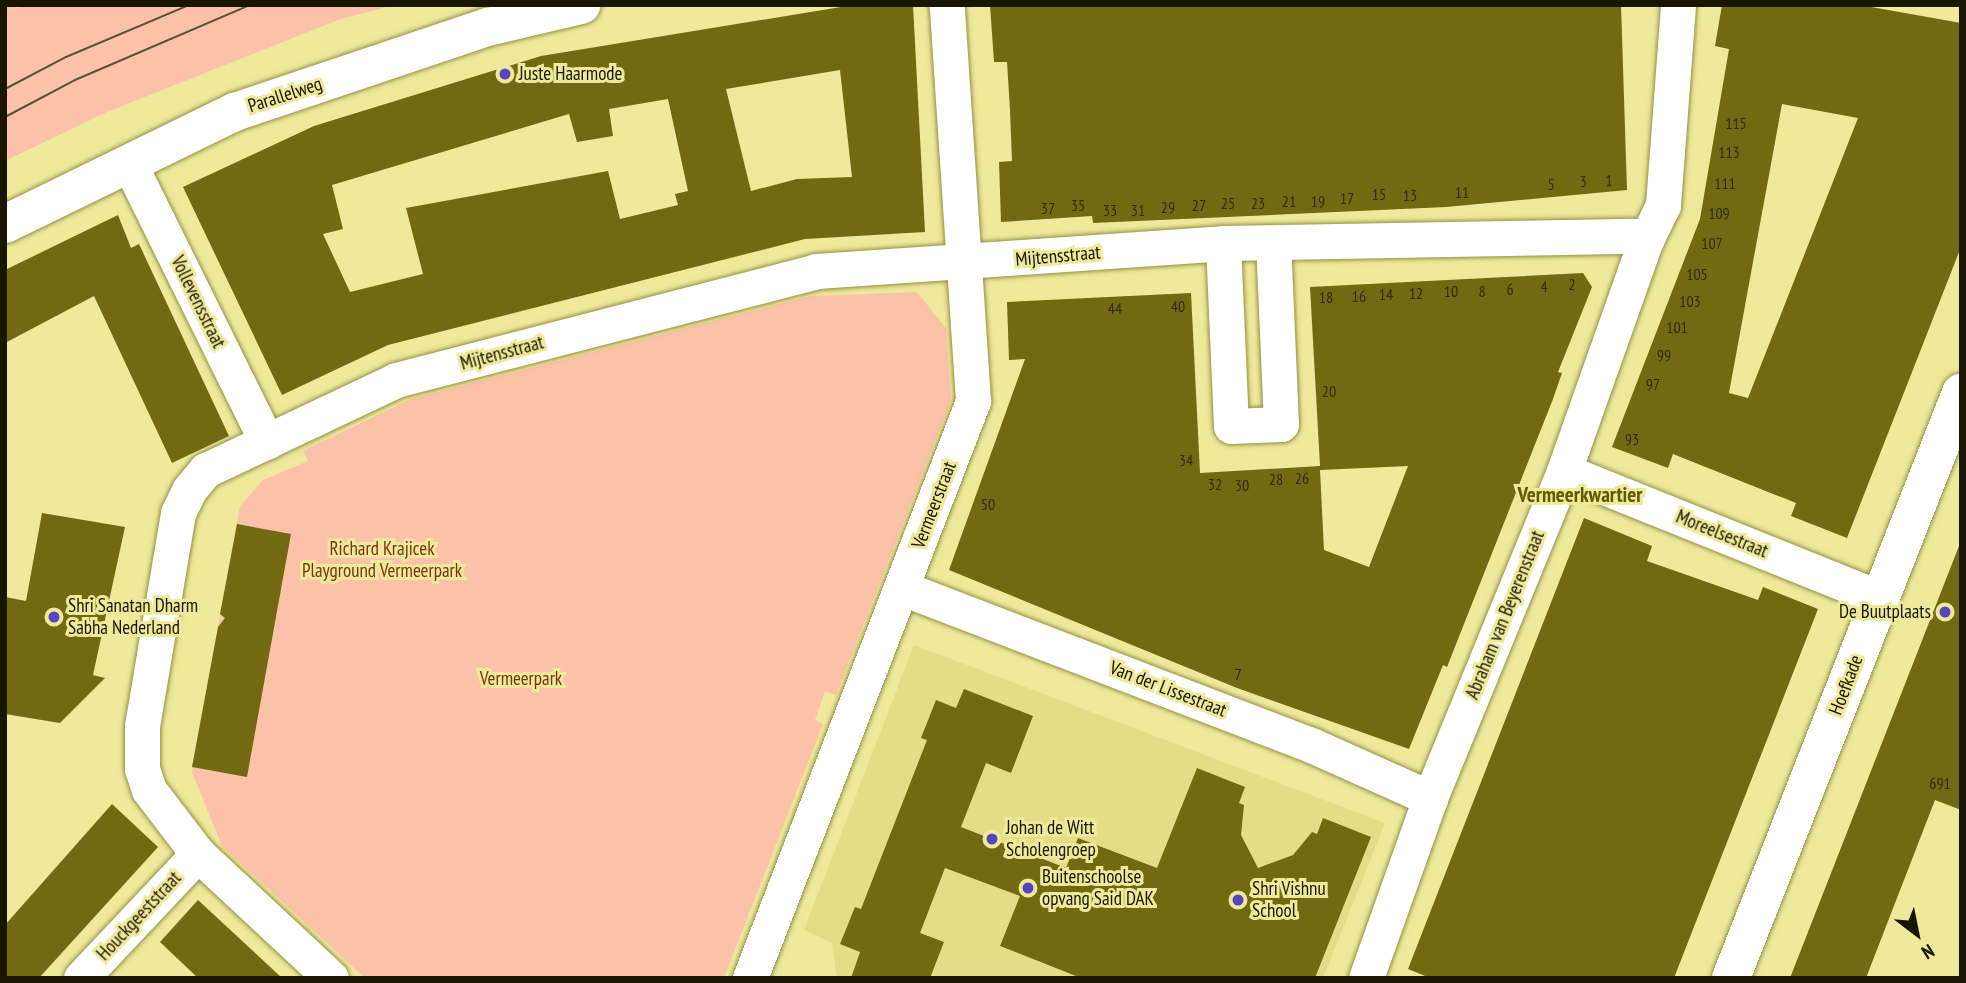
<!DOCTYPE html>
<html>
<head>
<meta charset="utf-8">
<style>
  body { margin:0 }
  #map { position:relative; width:1966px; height:983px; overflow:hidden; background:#eee99b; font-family:"PT Sans Narrow",sans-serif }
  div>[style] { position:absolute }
  .built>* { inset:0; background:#e3dd87 }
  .green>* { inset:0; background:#fbc2a9 }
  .building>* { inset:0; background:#716a11 }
  .roads { filter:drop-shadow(0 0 2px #959044) drop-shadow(0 0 2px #959044) }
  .street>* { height:35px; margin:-17.5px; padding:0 17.5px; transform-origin:17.5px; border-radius:17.5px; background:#fff }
  .secondary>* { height:38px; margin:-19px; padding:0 19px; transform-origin:19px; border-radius:19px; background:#fff }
  .tram>* { height:2px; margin:-1px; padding:0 1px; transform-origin:1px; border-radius:1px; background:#58542d }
  .dots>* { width:19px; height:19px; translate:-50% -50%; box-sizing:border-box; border:4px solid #eee99b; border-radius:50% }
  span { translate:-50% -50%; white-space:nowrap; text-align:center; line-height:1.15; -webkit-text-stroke:6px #eee99b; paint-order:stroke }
  .number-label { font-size:16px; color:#2f2b04 }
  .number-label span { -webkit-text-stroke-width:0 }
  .poi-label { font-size:19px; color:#191600 }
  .left { translate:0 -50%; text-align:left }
  .right { translate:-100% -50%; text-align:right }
  .street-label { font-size:19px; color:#191600 }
  .park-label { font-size:19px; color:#79340f }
  .neighbourhood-label { font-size:21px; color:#615a00; font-weight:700 }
  .frame { position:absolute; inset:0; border:7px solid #191600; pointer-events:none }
  .north { position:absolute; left:1882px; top:899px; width:70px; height:70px; -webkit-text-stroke:5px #eee99b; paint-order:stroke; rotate:148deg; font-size:19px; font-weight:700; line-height:28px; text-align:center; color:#191600 }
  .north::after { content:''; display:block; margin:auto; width:24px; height:32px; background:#191600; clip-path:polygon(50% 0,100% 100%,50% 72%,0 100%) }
</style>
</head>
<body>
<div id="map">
  <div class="built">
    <div style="clip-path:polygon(914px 645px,1385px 823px,1323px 978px,837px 978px,832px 943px,804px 930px)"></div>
  </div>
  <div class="green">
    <div style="clip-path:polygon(5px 5px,20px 5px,11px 10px,24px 5px,394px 5px,338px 20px,107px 112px,5px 161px)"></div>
    <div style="clip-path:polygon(917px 292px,946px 328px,951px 400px,836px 695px,825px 691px,815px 720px,823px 724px,724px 978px,365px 978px,222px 846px,192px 772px,240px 506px,263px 480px,308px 461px,303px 451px,411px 399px,811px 296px)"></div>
  </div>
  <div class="building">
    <div style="clip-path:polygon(evenodd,853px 5px,913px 5px,925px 232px,805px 239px,388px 345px,282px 395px,183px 187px,314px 126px,541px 56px,853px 5px,840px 70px,852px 177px,797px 179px,751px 191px,726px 89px,840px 70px,853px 5px,668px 99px,688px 191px,675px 194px,678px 205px,620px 219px,608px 171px,406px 208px,423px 274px,350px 292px,323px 234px,343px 229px,332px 185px,569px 114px,577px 142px,613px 136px,609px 109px,668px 99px)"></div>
    <div style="clip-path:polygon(990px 5px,1621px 5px,1627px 190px,1446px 207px,1093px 223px,1092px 216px,1001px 222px,999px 162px,1012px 161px,1010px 110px,1007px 62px,994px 62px)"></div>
    <div style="clip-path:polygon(evenodd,1722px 5px,1860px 5px,1961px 23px,1961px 247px,1847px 538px,1791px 516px,1796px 503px,1673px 454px,1668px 468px,1612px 447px,1700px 219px,1729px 49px,1715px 46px,1722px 5px,1782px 104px,1858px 118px,1748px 398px,1729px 393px,1782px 104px)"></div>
    <div style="clip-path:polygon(118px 215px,131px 248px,139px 244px,229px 436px,172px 463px,94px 296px,5px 343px,5px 270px)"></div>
    <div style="clip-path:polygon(evenodd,1583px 273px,1592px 287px,1558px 372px,1562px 373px,1553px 399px,1447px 667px,1443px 665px,1409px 749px,1237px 688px,949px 570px,1025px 359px,1009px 360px,1007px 302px,1191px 293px,1200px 473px,1320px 466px,1310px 287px,1583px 273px,1408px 466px,1369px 567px,1324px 550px,1320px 470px,1408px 466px)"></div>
    <div style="clip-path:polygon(42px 513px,125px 527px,93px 675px,105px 678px,60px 723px,5px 714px,5px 597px,26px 601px)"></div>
    <div style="clip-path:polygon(1584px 518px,1652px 546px,1647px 561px,1758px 600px,1763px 587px,1818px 609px,1674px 978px,1430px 978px,1408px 969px)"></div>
    <div style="clip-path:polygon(237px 524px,291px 534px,247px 777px,192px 767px,218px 627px,225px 618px,220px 614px)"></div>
    <div style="clip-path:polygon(1959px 546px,1961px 810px,1935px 800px,1866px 978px,1790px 978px)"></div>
    <div style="clip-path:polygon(964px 689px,1033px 716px,1011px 773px,986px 763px,961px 827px,1066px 868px,1078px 838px,1157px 868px,1197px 768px,1245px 787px,1239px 803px,1244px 805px,1241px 835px,1258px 868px,1293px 855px,1312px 832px,1317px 834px,1323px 818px,1371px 837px,1315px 978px,1081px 978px,1000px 946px,1020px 896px,945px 868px,920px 933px,944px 942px,930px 978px,851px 978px,860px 952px,840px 944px,855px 907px,861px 909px,927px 740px,921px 738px,936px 700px,956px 708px)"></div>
    <div style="clip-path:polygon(112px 804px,158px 847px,39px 978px,5px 978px,5px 925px)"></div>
    <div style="clip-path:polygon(198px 900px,282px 978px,198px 978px,160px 942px)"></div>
  </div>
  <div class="roads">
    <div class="street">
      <div style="left:129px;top:163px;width:311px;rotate:63.7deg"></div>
      <div style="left:1223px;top:243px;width:183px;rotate:87.5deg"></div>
      <div style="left:1231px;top:426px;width:50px;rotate:-2.3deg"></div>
      <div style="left:1281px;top:424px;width:181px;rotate:-92.5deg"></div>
      <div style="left:1564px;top:471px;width:341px;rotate:21.9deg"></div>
      <div style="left:902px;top:588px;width:436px;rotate:21deg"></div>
      <div style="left:1309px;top:744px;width:133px;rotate:24.1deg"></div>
      <div style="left:81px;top:978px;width:170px;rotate:-46.7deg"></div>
      <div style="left:331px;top:978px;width:182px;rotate:-137deg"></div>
      <div style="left:198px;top:854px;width:81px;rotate:-127.4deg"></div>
      <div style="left:149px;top:790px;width:22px;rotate:-108deg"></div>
      <div style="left:142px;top:769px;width:43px;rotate:-90deg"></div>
      <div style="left:142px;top:726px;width:216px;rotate:-80.4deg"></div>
      <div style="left:178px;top:513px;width:25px;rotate:-64deg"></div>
      <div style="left:189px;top:490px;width:26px;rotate:-50deg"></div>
      <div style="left:206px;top:470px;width:210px;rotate:-25.3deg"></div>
      <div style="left:396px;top:380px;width:434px;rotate:-14.5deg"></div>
      <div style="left:816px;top:271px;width:408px;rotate:-3.9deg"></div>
      <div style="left:1223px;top:243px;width:412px;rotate:-1deg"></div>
      <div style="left:1635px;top:236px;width:12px;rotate:20deg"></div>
      <div style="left:750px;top:978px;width:619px;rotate:-68.87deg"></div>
      <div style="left:973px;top:401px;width:397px;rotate:-93.8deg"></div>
      <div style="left:1366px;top:978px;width:191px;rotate:-70.4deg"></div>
      <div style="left:1430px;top:798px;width:353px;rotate:-67.7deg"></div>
      <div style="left:1564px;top:471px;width:245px;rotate:-70.5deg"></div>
      <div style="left:1646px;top:240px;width:39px;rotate:-64deg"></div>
      <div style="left:1663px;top:205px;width:201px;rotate:-85.7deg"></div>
    </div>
    <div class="secondary">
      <div style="left:5px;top:224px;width:256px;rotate:-26deg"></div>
      <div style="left:235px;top:112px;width:267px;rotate:-18.6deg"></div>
      <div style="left:488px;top:27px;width:96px;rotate:-13.3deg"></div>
      <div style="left:1731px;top:978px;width:629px;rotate:-68.54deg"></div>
    </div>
  </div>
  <div class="tram">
    <div style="left:5px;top:89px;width:69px;rotate:-27.7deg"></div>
    <div style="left:66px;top:57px;width:134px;rotate:-22.9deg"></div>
    <div style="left:5px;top:117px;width:79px;rotate:-27.9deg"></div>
    <div style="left:75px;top:80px;width:190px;rotate:-23.2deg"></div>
  </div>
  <div class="dots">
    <div style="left:505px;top:74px;background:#5845bd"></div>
    <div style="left:1945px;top:612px;background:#5845bd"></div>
    <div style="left:54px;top:617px;background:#5845bd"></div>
    <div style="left:992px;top:839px;background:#5845bd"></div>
    <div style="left:1028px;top:888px;background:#5845bd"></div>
    <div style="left:1238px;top:900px;background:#5845bd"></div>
  </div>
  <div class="number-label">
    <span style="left:1736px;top:123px">115</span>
    <span style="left:1729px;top:152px">113</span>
    <span style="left:1609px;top:180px">1</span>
    <span style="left:1583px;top:181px">3</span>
    <span style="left:1725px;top:183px">111</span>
    <span style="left:1551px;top:184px">5</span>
    <span style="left:1462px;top:192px">11</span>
    <span style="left:1379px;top:194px">15</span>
    <span style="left:1410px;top:195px">13</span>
    <span style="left:1347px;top:198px">17</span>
    <span style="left:1289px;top:201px">21</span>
    <span style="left:1318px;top:201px">19</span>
    <span style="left:1228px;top:203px">25</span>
    <span style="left:1258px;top:203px">23</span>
    <span style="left:1078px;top:205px">35</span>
    <span style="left:1199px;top:205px">27</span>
    <span style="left:1168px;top:207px">29</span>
    <span style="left:1048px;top:208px">37</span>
    <span style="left:1110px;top:210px">33</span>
    <span style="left:1138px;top:210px">31</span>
    <span style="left:1719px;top:213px">109</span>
    <span style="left:1712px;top:243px">107</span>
    <span style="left:1697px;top:274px">105</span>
    <span style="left:1572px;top:284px">2</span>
    <span style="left:1544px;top:286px">4</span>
    <span style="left:1510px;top:289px">6</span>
    <span style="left:1451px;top:291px">10</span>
    <span style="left:1482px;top:291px">8</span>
    <span style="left:1416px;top:293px">12</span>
    <span style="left:1386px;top:294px">14</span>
    <span style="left:1359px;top:296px">16</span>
    <span style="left:1326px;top:297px">18</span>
    <span style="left:1690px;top:301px">103</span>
    <span style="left:1178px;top:306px">40</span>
    <span style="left:1115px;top:308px">44</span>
    <span style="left:1677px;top:327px">101</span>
    <span style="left:1664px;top:355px">99</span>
    <span style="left:1653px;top:384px">97</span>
    <span style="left:1329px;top:391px">20</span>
    <span style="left:1632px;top:439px">93</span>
    <span style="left:1186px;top:460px">34</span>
    <span style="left:1302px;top:478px">26</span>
    <span style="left:1276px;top:479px">28</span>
    <span style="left:1215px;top:484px">32</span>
    <span style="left:1242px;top:485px">30</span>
    <span style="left:988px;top:504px">50</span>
    <span style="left:1238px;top:674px">7</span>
    <span style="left:1940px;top:783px">691</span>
  </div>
  <div class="poi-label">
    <span class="left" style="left:519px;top:74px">Juste Haarmode</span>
    <span class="left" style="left:68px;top:617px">Shri Sanatan Dharm<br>Sabha Nederland</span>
    <span class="right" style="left:1931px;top:612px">De Buutplaats</span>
    <span class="left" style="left:1006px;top:839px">Johan de Witt<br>Scholengroep</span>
    <span class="left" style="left:1042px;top:888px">Buitenschoolse<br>opvang Said DAK</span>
    <span class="left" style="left:1252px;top:900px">Shri Vishnu<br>School</span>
  </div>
  <div class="street-label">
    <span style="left:285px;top:95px;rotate:-18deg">Parallelweg</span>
    <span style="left:1058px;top:256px;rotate:-5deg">Mijtensstraat</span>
    <span style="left:198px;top:302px;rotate:64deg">Vollevensstraat</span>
    <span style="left:502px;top:353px;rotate:-15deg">Mijtensstraat</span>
    <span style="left:934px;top:505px;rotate:-69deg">Vermeerstraat</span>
    <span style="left:1722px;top:534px;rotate:22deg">Moreelsestraat</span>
    <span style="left:1505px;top:615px;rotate:-68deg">Abraham van Beyerenstraat</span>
    <span style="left:1846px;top:685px;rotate:-69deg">Hoefkade</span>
    <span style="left:1168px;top:689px;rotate:21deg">Van der Lissestraat</span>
    <span style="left:139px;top:916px;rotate:-47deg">Houckgeeststraat</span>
  </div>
  <div class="park-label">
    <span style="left:382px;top:560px">Richard Krajicek<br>Playground Vermeerpark</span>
    <span style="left:521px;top:679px">Vermeerpark</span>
  </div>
  <div class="neighbourhood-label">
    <span style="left:1580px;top:495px">Vermeerkwartier</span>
  </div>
  <div class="frame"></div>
  <div class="north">N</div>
</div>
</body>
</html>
